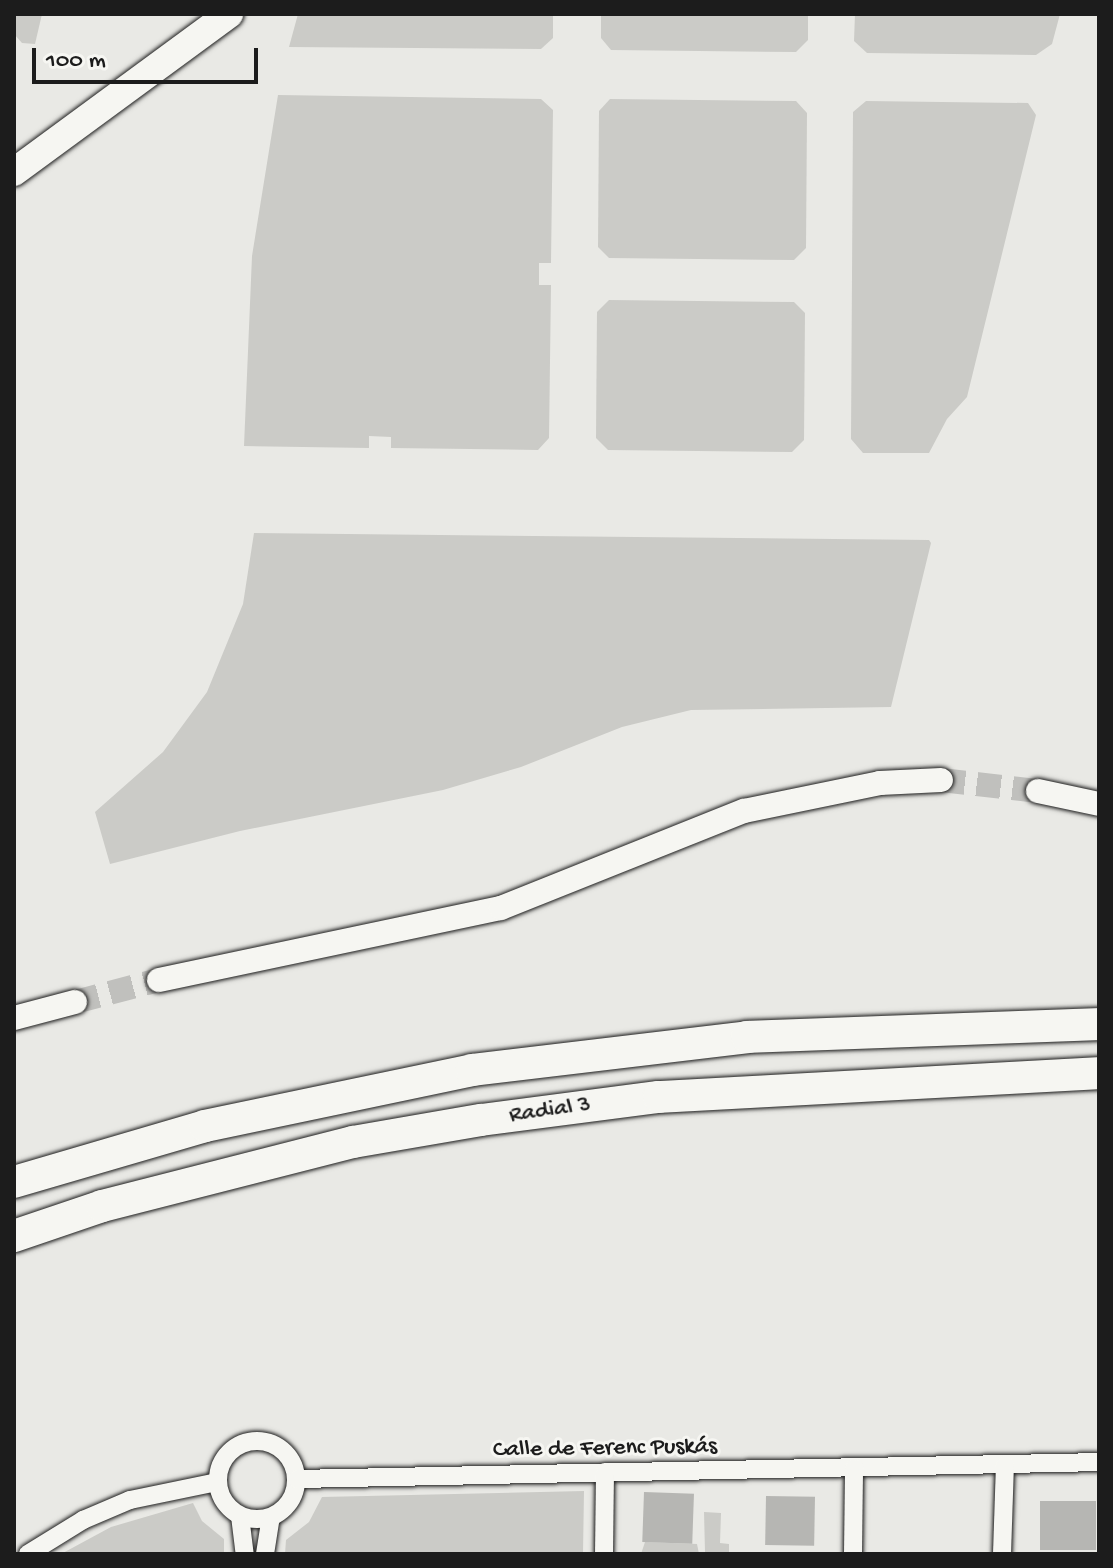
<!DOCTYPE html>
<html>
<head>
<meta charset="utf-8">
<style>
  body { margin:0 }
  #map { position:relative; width:1113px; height:1568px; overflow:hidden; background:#e9e9e5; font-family:"Gochi Hand",sans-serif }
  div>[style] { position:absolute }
  .green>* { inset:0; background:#cbcbc7 }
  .building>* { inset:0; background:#b6b6b3; transform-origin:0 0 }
  .secondary-tunnel>* { height:24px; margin-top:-12px; transform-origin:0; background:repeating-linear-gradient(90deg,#c0c0bd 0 24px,transparent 0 36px) }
  .roads { filter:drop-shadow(0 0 2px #1c1c1c) drop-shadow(0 0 2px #1c1c1c) }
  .street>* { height:18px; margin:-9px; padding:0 9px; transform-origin:9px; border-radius:9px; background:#f6f6f2 }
  .street>.ring { margin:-9px; padding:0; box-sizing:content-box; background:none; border:18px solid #f6f6f2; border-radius:50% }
  .secondary>* { height:24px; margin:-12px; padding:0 12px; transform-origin:12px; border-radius:12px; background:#f6f6f2 }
  .primary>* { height:28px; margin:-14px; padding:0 14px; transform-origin:14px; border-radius:14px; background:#f6f6f2 }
  .highway>* { height:32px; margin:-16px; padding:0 16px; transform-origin:16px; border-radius:16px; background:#f6f6f2 }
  span { translate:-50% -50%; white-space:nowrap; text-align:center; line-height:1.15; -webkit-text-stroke:6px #f6f6f2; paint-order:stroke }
  .street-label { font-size:24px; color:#1c1c1c }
  .frame { position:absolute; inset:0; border:16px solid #1c1c1c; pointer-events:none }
  .scale { position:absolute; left:32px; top:48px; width:226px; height:36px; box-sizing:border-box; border:4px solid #1c1c1c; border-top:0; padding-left:10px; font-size:24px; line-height:28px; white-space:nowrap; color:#1c1c1c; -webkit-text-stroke:6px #f6f6f2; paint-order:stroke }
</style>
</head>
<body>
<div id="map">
  <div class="green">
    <div style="clip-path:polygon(14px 14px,42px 14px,35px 44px,22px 43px,14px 34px)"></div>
    <div style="clip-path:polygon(298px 14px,553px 14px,553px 38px,541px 49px,289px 47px)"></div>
    <div style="clip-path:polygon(601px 14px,808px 14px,808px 40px,796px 52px,611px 50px,601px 38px)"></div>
    <div style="clip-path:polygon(855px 14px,1060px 14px,1052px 44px,1036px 55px,867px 53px,854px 41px)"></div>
    <div style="clip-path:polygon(278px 95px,541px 99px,553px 110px,551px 263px,539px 263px,539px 285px,551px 285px,549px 438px,538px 450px,391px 448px,391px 437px,369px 436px,369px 448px,244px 446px,252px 256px)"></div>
    <div style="clip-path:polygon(610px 99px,796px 101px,807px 113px,806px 248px,794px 260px,609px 258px,598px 247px,599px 111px)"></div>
    <div style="clip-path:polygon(866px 101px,1028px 103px,1036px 115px,967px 397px,947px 419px,929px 453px,863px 453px,851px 439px,853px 112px)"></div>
    <div style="clip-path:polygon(609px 300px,794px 302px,805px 313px,804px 440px,792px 452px,608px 450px,596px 438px,597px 312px)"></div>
    <div style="clip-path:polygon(254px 533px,929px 540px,931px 543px,891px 707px,691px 710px,622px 727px,521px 767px,443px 790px,240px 831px,110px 864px,95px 812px,163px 752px,207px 692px,243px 604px)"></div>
    <div style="clip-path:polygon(584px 1491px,583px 1554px,285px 1554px,286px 1540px,309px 1522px,322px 1497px)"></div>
    <div style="clip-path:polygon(193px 1503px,202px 1521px,224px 1539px,224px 1554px,61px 1554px,111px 1527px)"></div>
    <div style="clip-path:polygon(704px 1512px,721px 1513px,720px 1543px,729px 1544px,729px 1554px,705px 1552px)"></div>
    <div style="clip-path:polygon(645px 1542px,697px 1544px,699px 1554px,641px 1554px)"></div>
  </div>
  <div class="building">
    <div style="left:644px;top:1492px;width:50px;height:50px;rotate:2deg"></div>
    <div style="left:766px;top:1496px;width:49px;height:49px;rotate:1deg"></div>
    <div style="left:1040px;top:1501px;width:56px;height:49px"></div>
  </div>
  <div class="secondary-tunnel">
    <div style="left:941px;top:780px;width:98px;rotate:6.5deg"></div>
    <div style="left:75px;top:1002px;width:87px;rotate:-14.7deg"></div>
  </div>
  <div class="roads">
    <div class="street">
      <div class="ring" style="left:218px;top:1441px;width:60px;height:60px"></div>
      <div style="left:297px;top:1479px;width:802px;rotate:-1.21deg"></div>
      <div style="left:240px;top:1516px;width:38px;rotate:83deg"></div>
      <div style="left:28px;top:1554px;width:65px;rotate:-31.7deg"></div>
      <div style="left:83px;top:1520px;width:51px;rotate:-23.1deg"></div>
      <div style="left:130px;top:1500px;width:89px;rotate:-11.7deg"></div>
      <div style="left:265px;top:1554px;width:37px;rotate:-81deg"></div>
      <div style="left:604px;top:1554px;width:82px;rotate:-89.3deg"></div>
      <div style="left:853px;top:1554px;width:86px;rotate:-89.3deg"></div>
      <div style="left:1002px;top:1554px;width:89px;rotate:-88.1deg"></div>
    </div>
    <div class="secondary">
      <div style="left:1038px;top:791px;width:62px;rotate:12deg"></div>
      <div style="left:159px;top:980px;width:349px;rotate:-11.9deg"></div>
      <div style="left:501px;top:908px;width:262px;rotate:-21.8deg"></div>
      <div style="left:744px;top:811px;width:139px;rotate:-11.6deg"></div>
      <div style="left:880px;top:783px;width:61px;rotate:-2.8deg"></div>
      <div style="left:14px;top:1018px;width:63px;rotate:-14.7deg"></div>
    </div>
    <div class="primary">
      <div style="left:14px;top:172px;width:267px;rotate:-36.3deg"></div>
    </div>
    <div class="highway">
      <div style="left:14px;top:1182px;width:199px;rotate:-16.3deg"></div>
      <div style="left:205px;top:1126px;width:273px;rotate:-11.8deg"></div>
      <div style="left:472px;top:1070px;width:277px;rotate:-6.8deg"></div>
      <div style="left:747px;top:1037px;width:352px;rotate:-2.1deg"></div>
      <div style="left:14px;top:1236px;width:93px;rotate:-18.8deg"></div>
      <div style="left:102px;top:1206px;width:259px;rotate:-14.3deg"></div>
      <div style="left:353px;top:1142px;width:130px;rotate:-9.8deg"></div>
      <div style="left:481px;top:1120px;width:179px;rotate:-7.4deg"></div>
      <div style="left:659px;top:1097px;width:441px;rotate:-3.1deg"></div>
    </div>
  </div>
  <div class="street-label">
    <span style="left:550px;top:1111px;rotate:-8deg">Radial 3</span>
    <span style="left:605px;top:1449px;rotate:-1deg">Calle de Ferenc Puskás</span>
  </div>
  <div class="frame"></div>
  <div class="scale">100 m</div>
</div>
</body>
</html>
